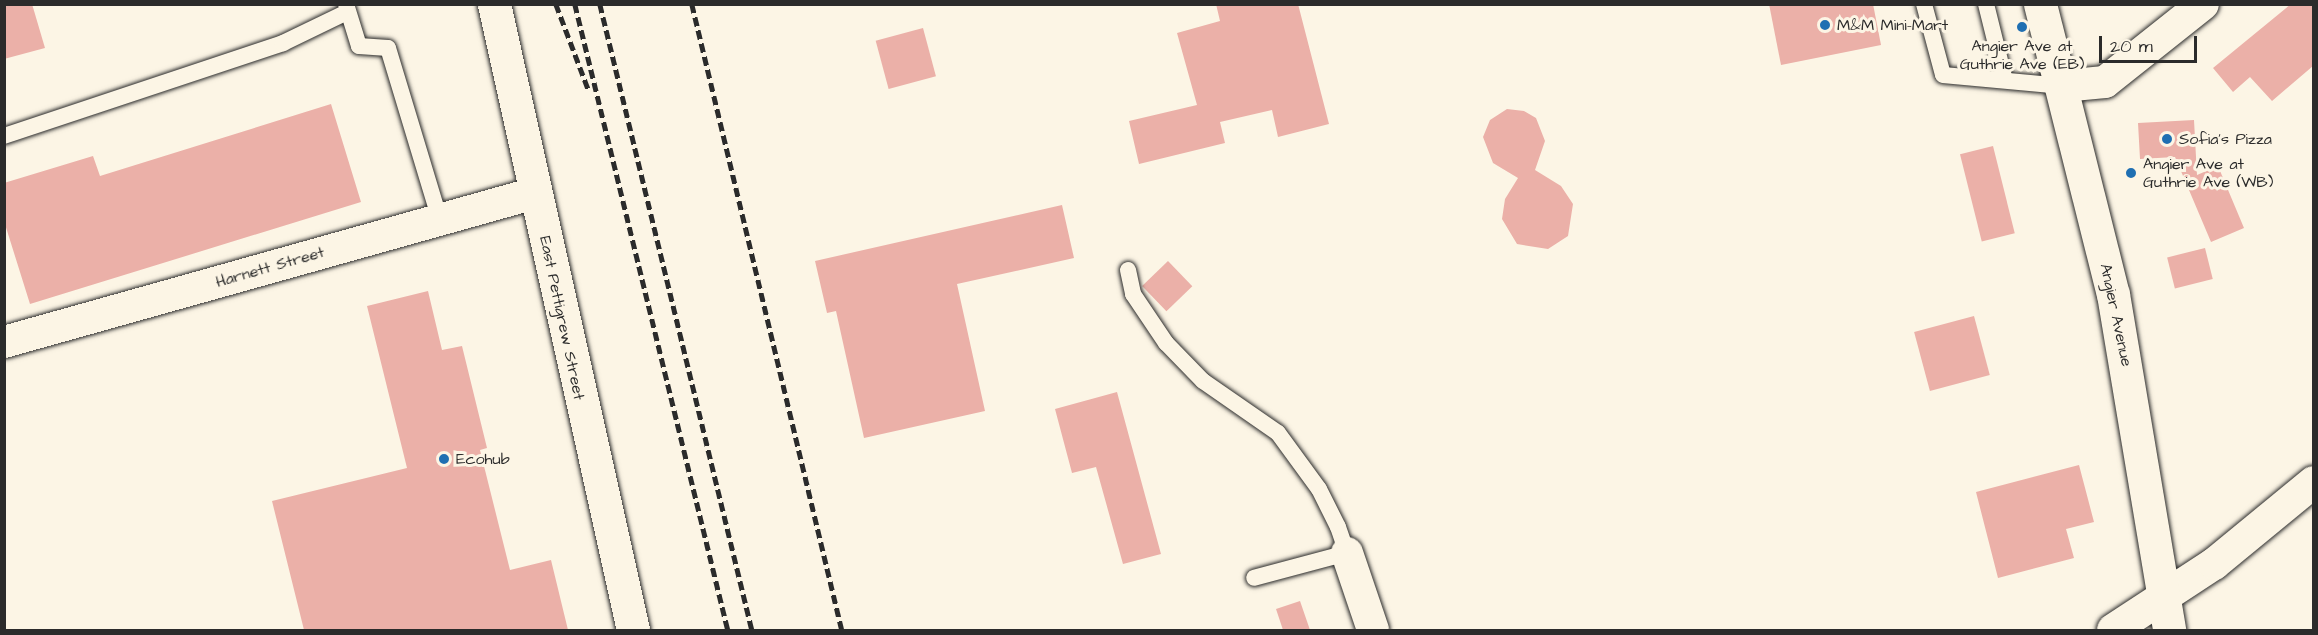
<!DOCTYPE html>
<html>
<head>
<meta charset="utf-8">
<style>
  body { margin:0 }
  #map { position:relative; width:2318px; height:635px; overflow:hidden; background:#fcf5e5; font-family:"Architects Daughter",sans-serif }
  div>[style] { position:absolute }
  .building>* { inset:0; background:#ebb0a8; transform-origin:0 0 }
  .roads { filter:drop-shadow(0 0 2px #2b2b2b) drop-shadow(0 0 2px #2b2b2b) }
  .lane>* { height:16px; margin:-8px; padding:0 8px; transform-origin:8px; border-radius:8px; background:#fcf5e5 }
  .street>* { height:32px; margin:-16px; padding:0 16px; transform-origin:16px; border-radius:16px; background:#fcf5e5 }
  .secondary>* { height:33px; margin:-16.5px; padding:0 16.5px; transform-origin:16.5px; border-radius:16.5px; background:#fcf5e5 }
  .rail>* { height:4.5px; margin-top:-2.25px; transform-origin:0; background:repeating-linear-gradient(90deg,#2b2b2b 0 9px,transparent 0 13.5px) }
  .dots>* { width:16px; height:16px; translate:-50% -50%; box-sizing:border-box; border:3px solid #fcf5e5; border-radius:50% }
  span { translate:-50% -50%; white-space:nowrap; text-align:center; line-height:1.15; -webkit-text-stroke:6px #fcf5e5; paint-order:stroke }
  .poi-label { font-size:16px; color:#2b2b2b }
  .left { translate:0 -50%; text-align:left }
  .street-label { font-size:16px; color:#2b2b2b }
  .frame { position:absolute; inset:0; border:6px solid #2b2b2b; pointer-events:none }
  .scale { position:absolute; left:2099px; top:36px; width:98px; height:27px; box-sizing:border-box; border:3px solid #2b2b2b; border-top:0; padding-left:8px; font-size:18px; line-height:21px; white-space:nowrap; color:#2b2b2b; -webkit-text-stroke:4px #fcf5e5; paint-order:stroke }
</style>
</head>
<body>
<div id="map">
  <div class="building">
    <div style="clip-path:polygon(4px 4px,32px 4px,45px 48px,4px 59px)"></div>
    <div style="clip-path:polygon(1216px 4px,1298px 4px,1329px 124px,1278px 137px,1272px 110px,1220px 122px,1225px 143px,1139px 164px,1129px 121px,1197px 105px,1177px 33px,1220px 21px)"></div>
    <div style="clip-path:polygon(1769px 4px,1873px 4px,1881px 45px,1781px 65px)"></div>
    <div style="clip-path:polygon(2291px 4px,2313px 4px,2313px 66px,2272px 101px,2250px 77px,2233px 92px,2213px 68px)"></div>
    <div style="left:923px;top:28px;width:50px;height:49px;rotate:75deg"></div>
    <div style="clip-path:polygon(331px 104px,361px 202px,30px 304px,4px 221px,4px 183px,93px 156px,100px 176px)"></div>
    <div style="clip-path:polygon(1507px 109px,1524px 111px,1536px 118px,1545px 141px,1535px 170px,1561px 186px,1573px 204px,1568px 236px,1548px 249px,1517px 244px,1502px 219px,1505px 199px,1518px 178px,1493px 163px,1483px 137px,1490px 120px)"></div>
    <div style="clip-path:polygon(2194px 120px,2197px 175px,2218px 166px,2244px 228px,2211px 242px,2175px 157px,2140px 159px,2138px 123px)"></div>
    <div style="left:1993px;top:146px;width:90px;height:34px;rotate:76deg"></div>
    <div style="clip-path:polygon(1062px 205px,1074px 258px,957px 284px,985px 411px,864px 438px,836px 311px,827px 313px,815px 261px)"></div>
    <div style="left:2205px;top:248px;width:32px;height:39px;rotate:76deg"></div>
    <div style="left:1168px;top:261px;width:35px;height:36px;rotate:46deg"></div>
    <div style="clip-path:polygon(428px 291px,442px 350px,462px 346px,487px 448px,480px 450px,510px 570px,551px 560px,568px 630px,304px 630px,272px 501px,407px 468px,367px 306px)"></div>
    <div style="left:1974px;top:316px;width:61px;height:62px;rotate:75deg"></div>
    <div style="clip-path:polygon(1117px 392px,1161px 554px,1123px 564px,1096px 467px,1072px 473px,1055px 409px)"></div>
    <div style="clip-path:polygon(2079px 465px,2094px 522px,2066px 529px,2074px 558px,1998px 578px,1976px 492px)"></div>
    <div style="clip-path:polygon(1300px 601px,1310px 630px,1283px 630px,1276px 609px)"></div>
  </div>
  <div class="roads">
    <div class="lane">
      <div style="left:346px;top:4px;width:44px;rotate:72.8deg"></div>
      <div style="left:359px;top:46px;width:29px;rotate:4deg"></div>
      <div style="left:388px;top:48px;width:177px;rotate:73.2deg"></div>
      <div style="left:1924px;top:4px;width:73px;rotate:75deg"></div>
      <div style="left:1943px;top:75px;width:120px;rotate:5.3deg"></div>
      <div style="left:1986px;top:4px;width:75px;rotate:76.1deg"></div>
      <div style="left:4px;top:136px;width:294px;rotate:-18.4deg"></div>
      <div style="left:283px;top:43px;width:71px;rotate:-25.8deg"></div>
      <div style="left:1128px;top:270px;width:25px;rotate:78deg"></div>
      <div style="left:1133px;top:294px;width:59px;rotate:56deg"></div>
      <div style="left:1166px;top:343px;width:53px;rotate:45.8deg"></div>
      <div style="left:1203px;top:381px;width:91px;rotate:34.7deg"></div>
      <div style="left:1278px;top:433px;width:69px;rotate:53.8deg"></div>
      <div style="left:1319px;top:489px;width:42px;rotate:63.4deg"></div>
      <div style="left:1338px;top:527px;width:28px;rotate:71deg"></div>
      <div style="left:1347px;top:553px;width:96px;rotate:165deg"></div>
    </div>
    <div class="street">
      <div style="left:2062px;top:86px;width:43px;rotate:-5.3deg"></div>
      <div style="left:2105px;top:82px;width:125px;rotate:-38.5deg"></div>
      <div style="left:4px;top:342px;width:552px;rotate:-15.67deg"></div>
      <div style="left:1347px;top:553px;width:81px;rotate:71.3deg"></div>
      <div style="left:2113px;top:630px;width:121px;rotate:-33.2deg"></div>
      <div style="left:2214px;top:564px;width:129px;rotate:-39.4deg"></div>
    </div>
    <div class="secondary">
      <div style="left:494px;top:4px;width:641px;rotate:77.48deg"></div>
      <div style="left:2040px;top:4px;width:299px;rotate:75.9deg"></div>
      <div style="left:2113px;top:294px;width:341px;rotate:80.5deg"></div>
    </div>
  </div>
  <div class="rail">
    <div style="left:556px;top:4px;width:93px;rotate:69.2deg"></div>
    <div style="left:575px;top:4px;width:644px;rotate:76.27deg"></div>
    <div style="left:600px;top:4px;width:644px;rotate:76.35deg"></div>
    <div style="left:692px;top:4px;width:644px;rotate:76.53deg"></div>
  </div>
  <div class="dots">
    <div style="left:1825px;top:25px;background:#1f6fb2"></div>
    <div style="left:2022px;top:27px;background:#1f6fb2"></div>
    <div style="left:2167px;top:139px;background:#1f6fb2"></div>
    <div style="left:2131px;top:173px;background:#1f6fb2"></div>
    <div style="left:444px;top:459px;background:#1f6fb2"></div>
  </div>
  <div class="poi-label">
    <span class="left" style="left:1837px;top:25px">M&amp;M Mini-Mart</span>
    <span style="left:2022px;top:55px">Angier Ave at<br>Guthrie Ave (EB)</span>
    <span class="left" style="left:2179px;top:139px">Sofia's Pizza</span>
    <span class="left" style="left:2143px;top:173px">Angier Ave at<br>Guthrie Ave (WB)</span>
    <span class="left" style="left:456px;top:459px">Ecohub</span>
  </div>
  <div class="street-label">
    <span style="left:270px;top:267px;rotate:-16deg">Harnett Street</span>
    <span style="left:2116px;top:315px;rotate:78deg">Angier Avenue</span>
    <span style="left:562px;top:318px;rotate:78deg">East Pettigrew Street</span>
  </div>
  <div class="frame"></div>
  <div class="scale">20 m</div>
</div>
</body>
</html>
